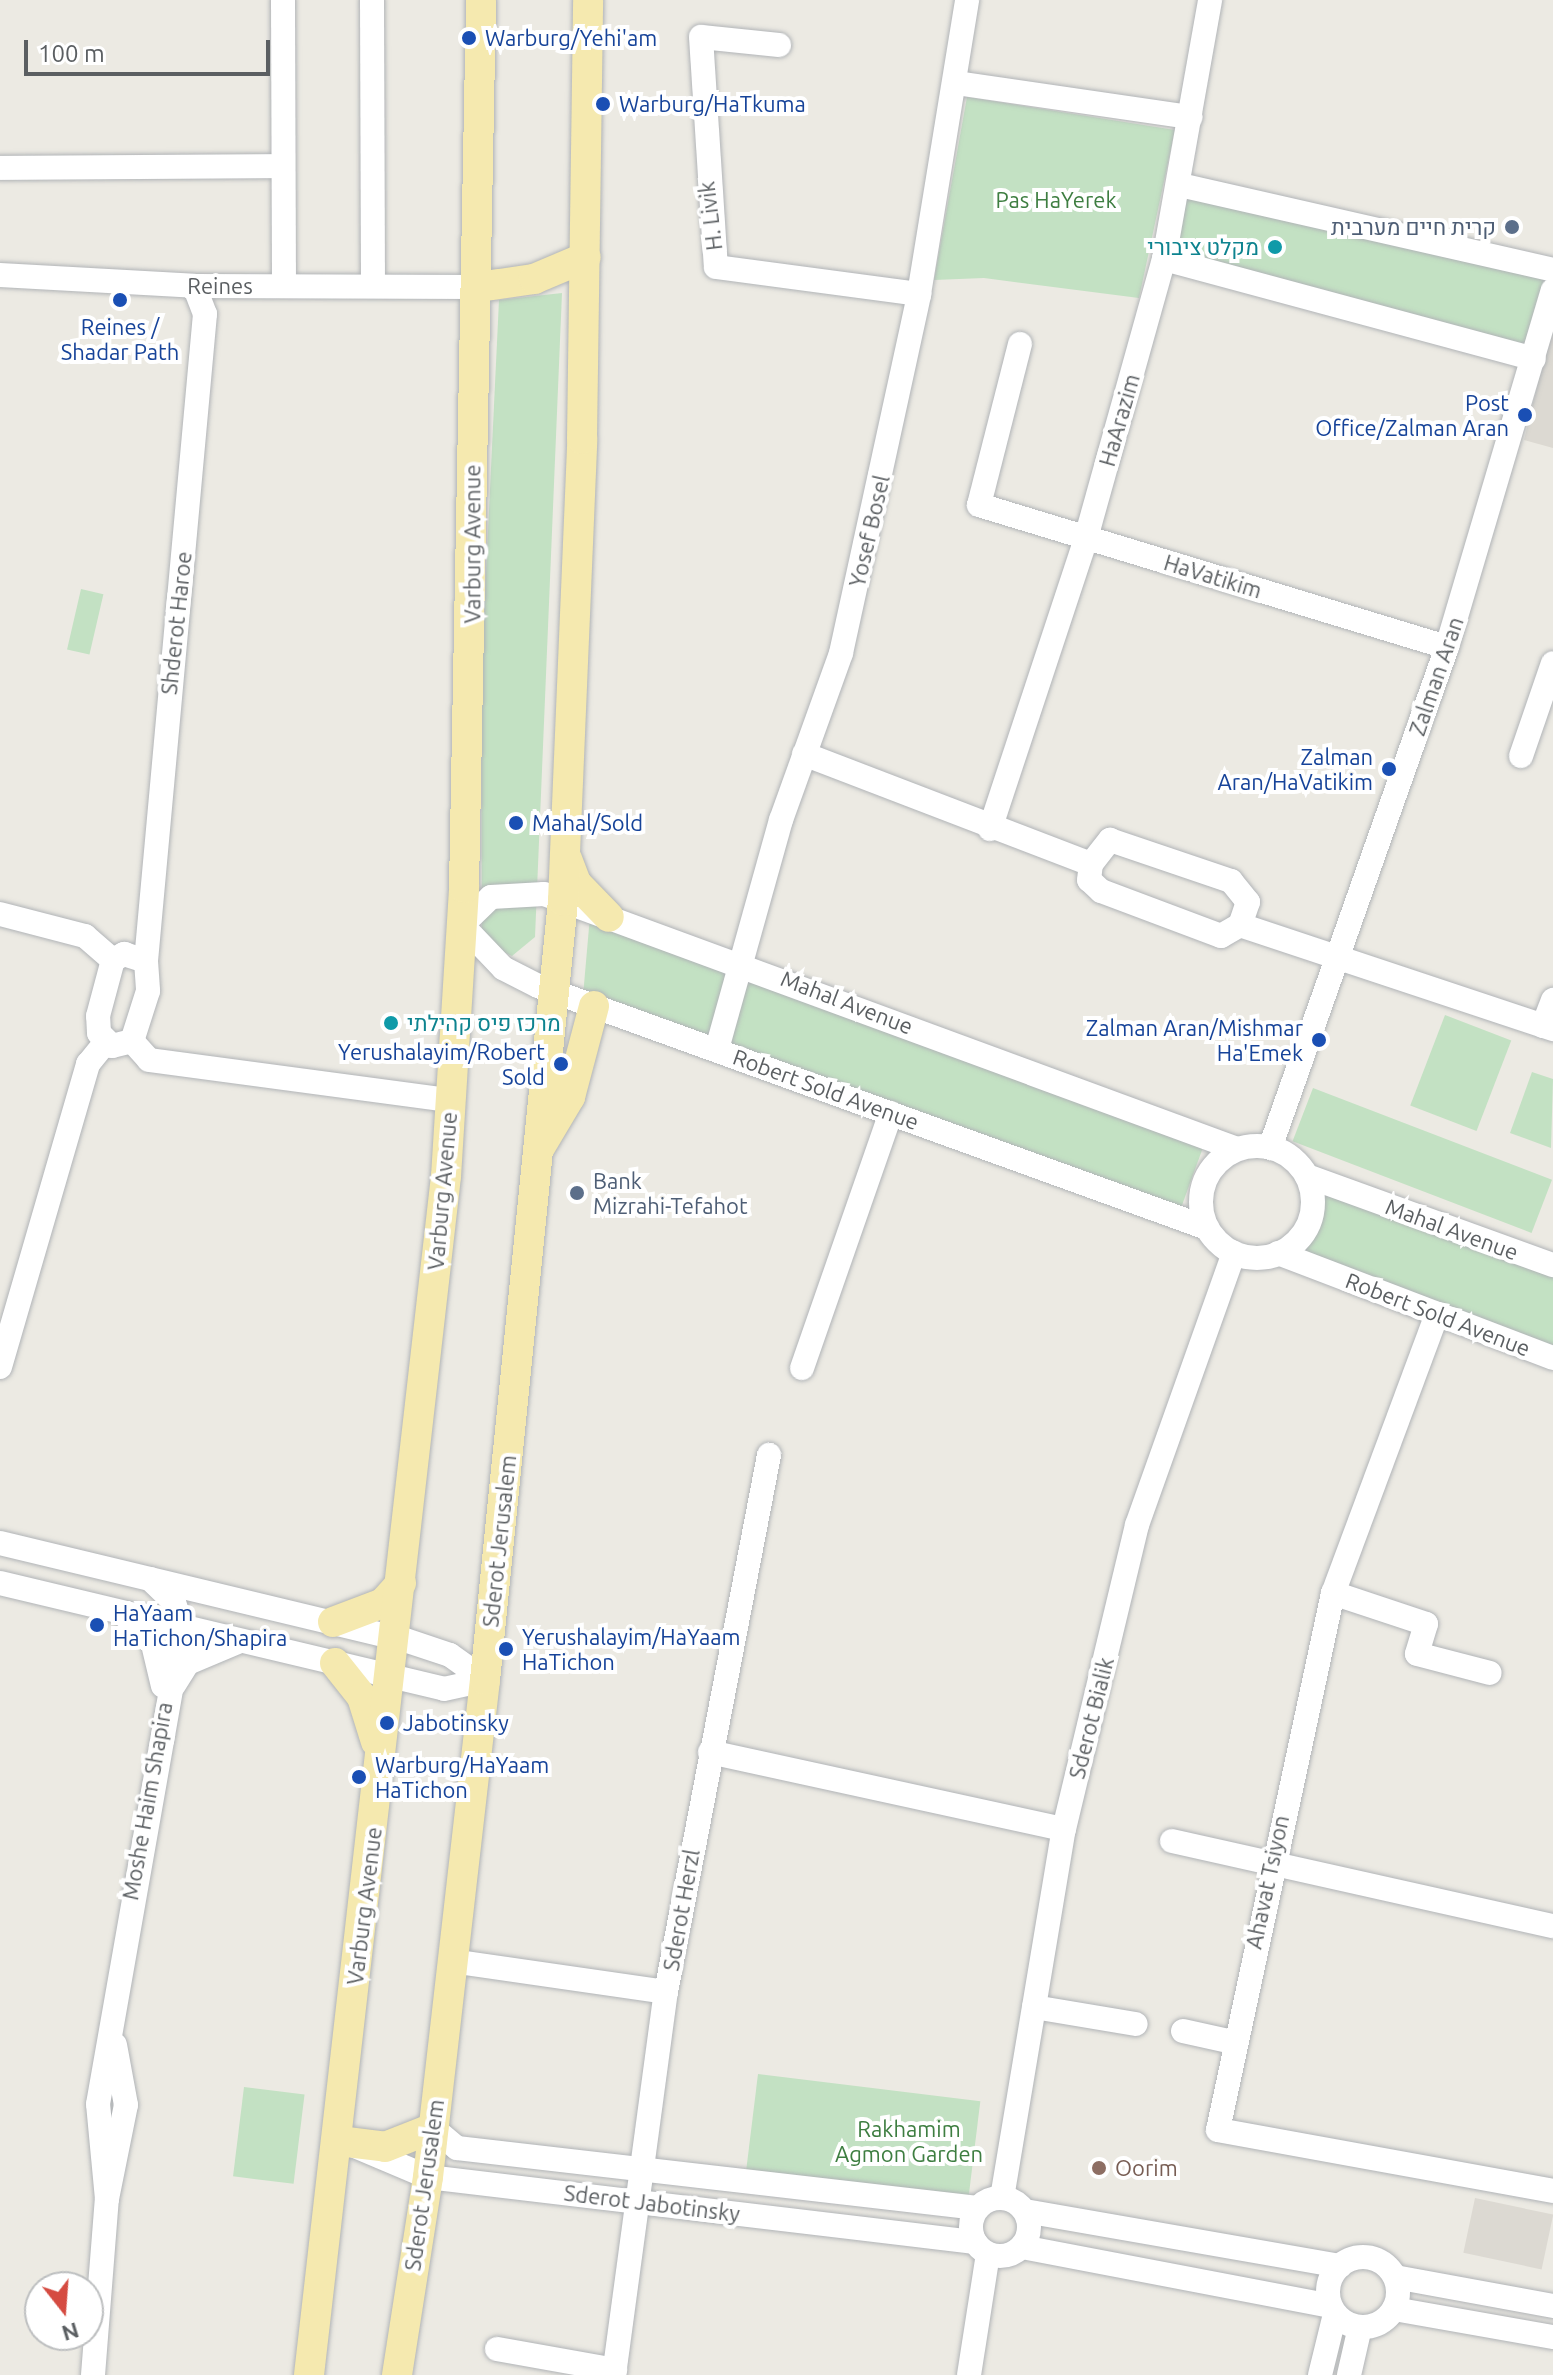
<!DOCTYPE html>
<html>
<head>
<meta charset="utf-8">
<style>
  body { margin:0 }
  #map { position:relative; width:1553px; height:2375px; overflow:hidden; background:#eceae3; font-family:Ubuntu,Heebo,sans-serif }
  div>[style] { position:absolute }
  .education>* { inset:0; background:#dcd9d2; transform-origin:0 0 }
  .green>* { inset:0; background:#c3e1c3; transform-origin:0 0 }
  .roads { filter:drop-shadow(0 0 2px #b1b4b7) drop-shadow(0 0 2px #b1b4b7) }
  .minor>* { height:24px; margin:-12px; padding:0 12px; transform-origin:12px; border-radius:12px; background:#fff }
  .minor>.ring { margin:-12px; padding:0; box-sizing:content-box; background:none; border:24px solid #fff; border-radius:50% }
  .major>* { height:30px; margin:-15px; padding:0 15px; transform-origin:15px; border-radius:15px; background:#f5e9af }
  .dots>* { width:22px; height:22px; translate:-50% -50%; box-sizing:border-box; border:4px solid #fff; border-radius:50% }
  span { translate:-50% -50%; white-space:nowrap; text-align:center; line-height:1.15; -webkit-text-stroke:8px #fff; paint-order:stroke }
  .transit-label { font-size:22px; color:#164399 }
  .left { translate:0 -50%; text-align:left }
  .right { translate:-100% -50%; text-align:right }
  .park-label { font-size:22px; color:#3e7e41 }
  .street-label { font-size:22px; color:#5b5f62 }
  .service-label { font-size:22px; color:#4e5e75 }
  .culture-label { font-size:22px; color:#0d838f }
  .education-label { font-size:22px; color:#785e54 }
  .north { position:absolute; left:24px; top:2271px; width:80px; height:80px; box-sizing:border-box; background:#fff; border:2px solid #bdbfc0; border-radius:50%; rotate:163deg; font-size:22px; font-weight:700; line-height:32px; text-align:center; color:#5b5f62 }
  .north::after { content:''; display:block; margin:auto; width:28px; height:36px; background:#d54b41; clip-path:polygon(50% 0,100% 100%,50% 72%,0 100%) }
  .scale { position:absolute; left:24px; top:40px; width:246px; height:36px; box-sizing:border-box; border:4px solid #5b5f62; border-top:0; padding-left:10px; font-size:24px; line-height:28px; white-space:nowrap; color:#5b5f62; -webkit-text-stroke:6px #fff; paint-order:stroke }
</style>
</head>
<body>
<div id="map">
  <div class="education">
    <div style="clip-path:polygon(1553px 322px,1553px 448px,1524px 440px)"></div>
    <div style="left:1475px;top:2198px;width:80px;height:56px;rotate:12deg"></div>
  </div>
  <div class="green">
    <div style="clip-path:polygon(967px 97px,1175px 130px,1139px 298px,984px 278px,934px 280px)"></div>
    <div style="clip-path:polygon(1186px 194px,1548px 277px,1529px 348px,1172px 254px)"></div>
    <div style="clip-path:polygon(562px 293px,535px 937px,512px 956px,482px 942px,481px 679px,499px 300px)"></div>
    <div style="left:81px;top:589px;width:23px;height:62px;rotate:13deg"></div>
    <div style="clip-path:polygon(590px 916px,732px 966px,712px 1039px,583px 996px)"></div>
    <div style="left:744px;top:970px;width:492px;height:76px;rotate:20deg"></div>
    <div style="left:1445px;top:1015px;width:71px;height:97px;rotate:21deg"></div>
    <div style="clip-path:polygon(1532px 1072px,1553px 1079px,1551px 1148px,1510px 1133px)"></div>
    <div style="left:1313px;top:1088px;width:256px;height:57px;rotate:21deg"></div>
    <div style="clip-path:polygon(1327px 1184px,1553px 1268px,1553px 1356px,1302px 1257px)"></div>
    <div style="left:758px;top:2074px;width:224px;height:97px;rotate:7deg"></div>
    <div style="left:244px;top:2087px;width:61px;height:90px;rotate:7deg"></div>
  </div>
  <div class="roads">
    <div class="minor">
      <div style="left:283px;top:0;width:286px;rotate:89.8deg"></div>
      <div style="left:372px;top:0;width:286px;rotate:89.8deg"></div>
      <div style="left:779px;top:45px;width:78px;rotate:-174.1deg"></div>
      <div style="left:701px;top:37px;width:230px;rotate:86.3deg"></div>
      <div style="left:716px;top:267px;width:205px;rotate:7.6deg"></div>
      <div style="left:957px;top:83px;width:236px;rotate:8.3deg"></div>
      <div style="left:0;top:168px;width:283px;rotate:-0.4deg"></div>
      <div style="left:1180px;top:185px;width:383px;rotate:12.8deg"></div>
      <div style="left:1164px;top:259px;width:383px;rotate:15.1deg"></div>
      <div style="left:0;top:275px;width:194px;rotate:3.2deg"></div>
      <div style="left:194px;top:286px;width:284px;rotate:0.2deg"></div>
      <div style="left:1020px;top:344px;width:166px;rotate:104.3deg"></div>
      <div style="left:979px;top:505px;width:489px;rotate:16.9deg"></div>
      <div style="left:804px;top:754px;width:307px;rotate:21deg"></div>
      <div style="left:1521px;top:756px;width:98px;rotate:-71deg"></div>
      <div style="left:990px;top:829px;width:306px;rotate:-71.7deg"></div>
      <div style="left:1086px;top:538px;width:290px;rotate:-74.4deg"></div>
      <div style="left:1164px;top:259px;width:263px;rotate:-79.9deg"></div>
      <div style="left:1110px;top:840px;width:128px;rotate:18.7deg"></div>
      <div style="left:1231px;top:881px;width:27px;rotate:51deg"></div>
      <div style="left:1248px;top:902px;width:24px;rotate:109deg"></div>
      <div style="left:1240px;top:925px;width:22px;rotate:150deg"></div>
      <div style="left:1221px;top:936px;width:128px;rotate:-159.4deg"></div>
      <div style="left:1101px;top:891px;width:16px;rotate:-137deg"></div>
      <div style="left:1089px;top:880px;width:16px;rotate:-83deg"></div>
      <div style="left:1091px;top:864px;width:31px;rotate:-52deg"></div>
      <div style="left:0;top:914px;width:88px;rotate:14.5deg"></div>
      <div style="left:85px;top:936px;width:37px;rotate:41deg"></div>
      <div style="left:1240px;top:925px;width:330px;rotate:18.4deg"></div>
      <div style="left:124px;top:954px;width:23px;rotate:18deg"></div>
      <div style="left:146px;top:961px;width:30px;rotate:86deg"></div>
      <div style="left:148px;top:991px;width:52px;rotate:107.7deg"></div>
      <div style="left:132px;top:1041px;width:21px;rotate:166deg"></div>
      <div style="left:112px;top:1046px;width:18px;rotate:-135deg"></div>
      <div style="left:99px;top:1033px;width:17px;rotate:-93deg"></div>
      <div style="left:98px;top:1016px;width:58px;rotate:-75deg"></div>
      <div style="left:113px;top:960px;width:13px;rotate:-29deg"></div>
      <div style="left:146px;top:961px;width:650px;rotate:-84.79deg"></div>
      <div style="left:205px;top:314px;width:30px;rotate:-111deg"></div>
      <div style="left:1543px;top:1026px;width:28px;rotate:-69deg"></div>
      <div style="left:132px;top:1041px;width:25px;rotate:48deg"></div>
      <div style="left:149px;top:1060px;width:304px;rotate:7.6deg"></div>
      <div style="left:717px;top:1049px;width:238px;rotate:-74.4deg"></div>
      <div style="left:781px;top:820px;width:177px;rotate:-70.2deg"></div>
      <div style="left:841px;top:653px;width:367px;rotate:-77.7deg"></div>
      <div style="left:919px;top:294px;width:298px;rotate:-80.7deg"></div>
      <div class="ring" style="left:1201px;top:1146px;width:88px;height:88px"></div>
      <div style="left:1270px;top:1148px;width:531px;rotate:-70.54deg"></div>
      <div style="left:1447px;top:647px;width:372px;rotate:-73.5deg"></div>
      <div style="left:1307px;top:1176px;width:262px;rotate:19.9deg"></div>
      <div style="left:1207px;top:1228px;width:711px;rotate:-160.11deg"></div>
      <div style="left:538px;top:986px;width:39px;rotate:-153deg"></div>
      <div style="left:503px;top:968px;width:59px;rotate:-133.6deg"></div>
      <div style="left:462px;top:925px;width:40px;rotate:-44deg"></div>
      <div style="left:491px;top:897px;width:53px;rotate:-3.2deg"></div>
      <div style="left:544px;top:894px;width:738px;rotate:20.2deg"></div>
      <div style="left:1278px;top:1253px;width:294px;rotate:20.9deg"></div>
      <div style="left:1437px;top:1314px;width:298px;rotate:110.4deg"></div>
      <div style="left:1333px;top:1593px;width:549px;rotate:102.09deg"></div>
      <div style="left:1218px;top:2130px;width:341px;rotate:10.3deg"></div>
      <div style="left:0;top:1367px;width:316px;rotate:-73.8deg"></div>
      <div style="left:88px;top:1064px;width:28px;rotate:-51deg"></div>
      <div style="left:802px;top:1368px;width:270px;rotate:-70.8deg"></div>
      <div style="left:0;top:1543px;width:416px;rotate:13.5deg"></div>
      <div style="left:405px;top:1640px;width:47px;rotate:18.4deg"></div>
      <div style="left:450px;top:1655px;width:43px;rotate:35.5deg"></div>
      <div style="left:0;top:1583px;width:456px;rotate:13.4deg"></div>
      <div style="left:444px;top:1689px;width:42px;rotate:-12.4deg"></div>
      <div style="left:1333px;top:1593px;width:98px;rotate:18.4deg"></div>
      <div style="left:1426px;top:1624px;width:31px;rotate:107deg"></div>
      <div style="left:1417px;top:1654px;width:75px;rotate:14.6deg"></div>
      <div style="left:123px;top:1614px;width:39px;rotate:42deg"></div>
      <div style="left:152px;top:1640px;width:47px;rotate:76.6deg"></div>
      <div style="left:174px;top:1685px;width:26px;rotate:-58deg"></div>
      <div style="left:188px;top:1663px;width:56px;rotate:-22.9deg"></div>
      <div style="left:710px;top:1752px;width:362px;rotate:12.3deg"></div>
      <div style="left:1172px;top:1841px;width:390px;rotate:12.6deg"></div>
      <div style="left:452px;top:1961px;width:216px;rotate:8.2deg"></div>
      <div style="left:1034px;top:2007px;width:103px;rotate:9.5deg"></div>
      <div style="left:1183px;top:2031px;width:51px;rotate:12.4deg"></div>
      <div style="left:433px;top:2128px;width:31px;rotate:40deg"></div>
      <div style="left:457px;top:2148px;width:524px;rotate:6.57deg"></div>
      <div style="left:357px;top:2147px;width:77px;rotate:22.9deg"></div>
      <div style="left:428px;top:2177px;width:551px;rotate:6.78deg"></div>
      <div class="ring" style="left:971px;top:2198px;width:34px;height:34px"></div>
      <div style="left:1002px;top:2198px;width:374px;rotate:-80.5deg"></div>
      <div style="left:1064px;top:1829px;width:313px;rotate:-76.5deg"></div>
      <div style="left:1137px;top:1525px;width:289px;rotate:-70.4deg"></div>
      <div style="left:107px;top:2199px;width:95px;rotate:-95.4deg"></div>
      <div style="left:98px;top:2104px;width:484px;rotate:-80deg"></div>
      <div style="left:182px;top:1627px;width:26px;rotate:-108deg"></div>
      <div style="left:174px;top:1602px;width:33px;rotate:-136deg"></div>
      <div style="left:1025px;top:2211px;width:320px;rotate:9.9deg"></div>
      <div style="left:1022px;top:2247px;width:314px;rotate:10.8deg"></div>
      <div class="ring" style="left:1328px;top:2257px;width:46px;height:46px"></div>
      <div style="left:1395px;top:2277px;width:161px;rotate:10.4deg"></div>
      <div style="left:1394px;top:2309px;width:161px;rotate:10deg"></div>
      <div style="left:497px;top:2349px;width:120px;rotate:10.1deg"></div>
      <div style="left:93px;top:2375px;width:177px;rotate:-85.5deg"></div>
      <div style="left:107px;top:2199px;width:96px;rotate:-78.6deg"></div>
      <div style="left:126px;top:2105px;width:61px;rotate:-100.4deg"></div>
      <div style="left:614px;top:2375px;width:387px;rotate:-82.3deg"></div>
      <div style="left:666px;top:1992px;width:547px;rotate:-79.14deg"></div>
      <div style="left:969px;top:2375px;width:122px;rotate:-81.1deg"></div>
      <div style="left:1320px;top:2375px;width:63px;rotate:-76.2deg"></div>
      <div style="left:1349px;top:2375px;width:49px;rotate:-77.1deg"></div>
    </div>
    <div class="major">
      <div style="left:478px;top:287px;width:57px;rotate:-8.1deg"></div>
      <div style="left:534px;top:279px;width:56px;rotate:-22.9deg"></div>
      <div style="left:567px;top:859px;width:26px;rotate:69deg"></div>
      <div style="left:576px;top:883px;width:47px;rotate:45.9deg"></div>
      <div style="left:539px;top:1149px;width:61px;rotate:-59.2deg"></div>
      <div style="left:570px;top:1097px;width:94px;rotate:-75.2deg"></div>
      <div style="left:333px;top:1622px;width:53px;rotate:-20.8deg"></div>
      <div style="left:383px;top:1603px;width:27px;rotate:-48deg"></div>
      <div style="left:335px;top:1663px;width:43px;rotate:51.5deg"></div>
      <div style="left:362px;top:1697px;width:47px;rotate:72.7deg"></div>
      <div style="left:347px;top:2142px;width:38px;rotate:7deg"></div>
      <div style="left:385px;top:2147px;width:52px;rotate:-21.6deg"></div>
      <div style="left:309px;top:2375px;width:1207px;rotate:-83.48deg"></div>
      <div style="left:446px;top:1176px;width:289px;rotate:-86.4deg"></div>
      <div style="left:464px;top:888px;width:888px;rotate:-88.9deg"></div>
      <div style="left:397px;top:2375px;width:200px;rotate:-81.1deg"></div>
      <div style="left:428px;top:2177px;width:500px;rotate:-83.46deg"></div>
      <div style="left:485px;top:1680px;width:783px;rotate:-84.28deg"></div>
      <div style="left:563px;top:901px;width:462px;rotate:-87.6deg"></div>
      <div style="left:582px;top:439px;width:439px;rotate:-89.2deg"></div>
    </div>
  </div>
  <div class="dots">
    <div style="left:469px;top:38px;background:#1a4fb4"></div>
    <div style="left:603px;top:104px;background:#1a4fb4"></div>
    <div style="left:1512px;top:227px;background:#5c6f8a"></div>
    <div style="left:1275px;top:247px;background:#0f9aa8"></div>
    <div style="left:120px;top:300px;background:#1a4fb4"></div>
    <div style="left:1525px;top:415px;background:#1a4fb4"></div>
    <div style="left:1389px;top:769px;background:#1a4fb4"></div>
    <div style="left:516px;top:823px;background:#1a4fb4"></div>
    <div style="left:391px;top:1023px;background:#0f9aa8"></div>
    <div style="left:1319px;top:1040px;background:#1a4fb4"></div>
    <div style="left:561px;top:1064px;background:#1a4fb4"></div>
    <div style="left:577px;top:1193px;background:#5c6f8a"></div>
    <div style="left:97px;top:1625px;background:#1a4fb4"></div>
    <div style="left:506px;top:1649px;background:#1a4fb4"></div>
    <div style="left:387px;top:1723px;background:#1a4fb4"></div>
    <div style="left:359px;top:1777px;background:#1a4fb4"></div>
    <div style="left:1099px;top:2168px;background:#8d6e63"></div>
  </div>
  <div class="transit-label">
    <span class="left" style="left:485px;top:38px">Warburg/Yehi'am</span>
    <span class="left" style="left:619px;top:104px">Warburg/HaTkuma</span>
    <span style="left:120px;top:339px">Reines /<br>Shadar Path</span>
    <span class="right" style="left:1509px;top:415px">Post<br>Office/Zalman Aran</span>
    <span class="right" style="left:1373px;top:769px">Zalman<br>Aran/HaVatikim</span>
    <span class="left" style="left:532px;top:823px">Mahal/Sold</span>
    <span class="right" style="left:1303px;top:1040px">Zalman Aran/Mishmar<br>Ha'Emek</span>
    <span class="right" style="left:545px;top:1064px">Yerushalayim/Robert<br>Sold</span>
    <span class="left" style="left:113px;top:1625px">HaYaam<br>HaTichon/Shapira</span>
    <span class="left" style="left:522px;top:1649px">Yerushalayim/HaYaam<br>HaTichon</span>
    <span class="left" style="left:403px;top:1723px">Jabotinsky</span>
    <span class="left" style="left:375px;top:1777px">Warburg/HaYaam<br>HaTichon</span>
  </div>
  <div class="park-label">
    <span style="left:1056px;top:200px">Pas HaYerek</span>
    <span style="left:909px;top:2141px">Rakhamim<br>Agmon Garden</span>
  </div>
  <div class="street-label">
    <span style="left:710px;top:216px;rotate:-97deg">H. Livik</span>
    <span style="left:220px;top:286px">Reines</span>
    <span style="left:1119px;top:420px;rotate:-74deg">HaArazim</span>
    <span style="left:869px;top:531px;rotate:-77deg">Yosef Bosel</span>
    <span style="left:472px;top:544px;rotate:-90deg">Varburg Avenue</span>
    <span style="left:1213px;top:576px;rotate:17deg">HaVatikim</span>
    <span style="left:176px;top:623px;rotate:-84deg">Shderot Haroe</span>
    <span style="left:1436px;top:676px;rotate:-71deg">Zalman Aran</span>
    <span style="left:847px;top:1002px;rotate:21deg">Mahal Avenue</span>
    <span style="left:826px;top:1089px;rotate:20deg">Robert Sold Avenue</span>
    <span style="left:442px;top:1191px;rotate:-85deg">Varburg Avenue</span>
    <span style="left:1452px;top:1229px;rotate:20deg">Mahal Avenue</span>
    <span style="left:1438px;top:1314px;rotate:21deg">Robert Sold Avenue</span>
    <span style="left:499px;top:1541px;rotate:-84deg">Sderot Jerusalem</span>
    <span style="left:1091px;top:1718px;rotate:-76deg">Sderot Bialik</span>
    <span style="left:147px;top:1801px;rotate:-80deg">Moshe Haim Shapira</span>
    <span style="left:1267px;top:1882px;rotate:-78deg">Ahavat Tsiyon</span>
    <span style="left:364px;top:1906px;rotate:-83deg">Varburg Avenue</span>
    <span style="left:681px;top:1910px;rotate:-80deg">Sderot Herzl</span>
    <span style="left:424px;top:2185px;rotate:-82deg">Sderot Jerusalem</span>
    <span style="left:652px;top:2203px;rotate:7deg">Sderot Jabotinsky</span>
  </div>
  <div class="service-label">
    <span class="right" style="left:1496px;top:227px">קרית חיים מערבית</span>
    <span class="left" style="left:593px;top:1193px">Bank<br>Mizrahi-Tefahot</span>
  </div>
  <div class="culture-label">
    <span class="right" style="left:1259px;top:247px">מקלט ציבורי</span>
    <span class="left" style="left:407px;top:1023px">מרכז פיס קהילתי</span>
  </div>
  <div class="education-label">
    <span class="left" style="left:1115px;top:2168px">Oorim</span>
  </div>
  <div class="north">N</div>
  <div class="scale">100 m</div>
</div>
</body>
</html>
